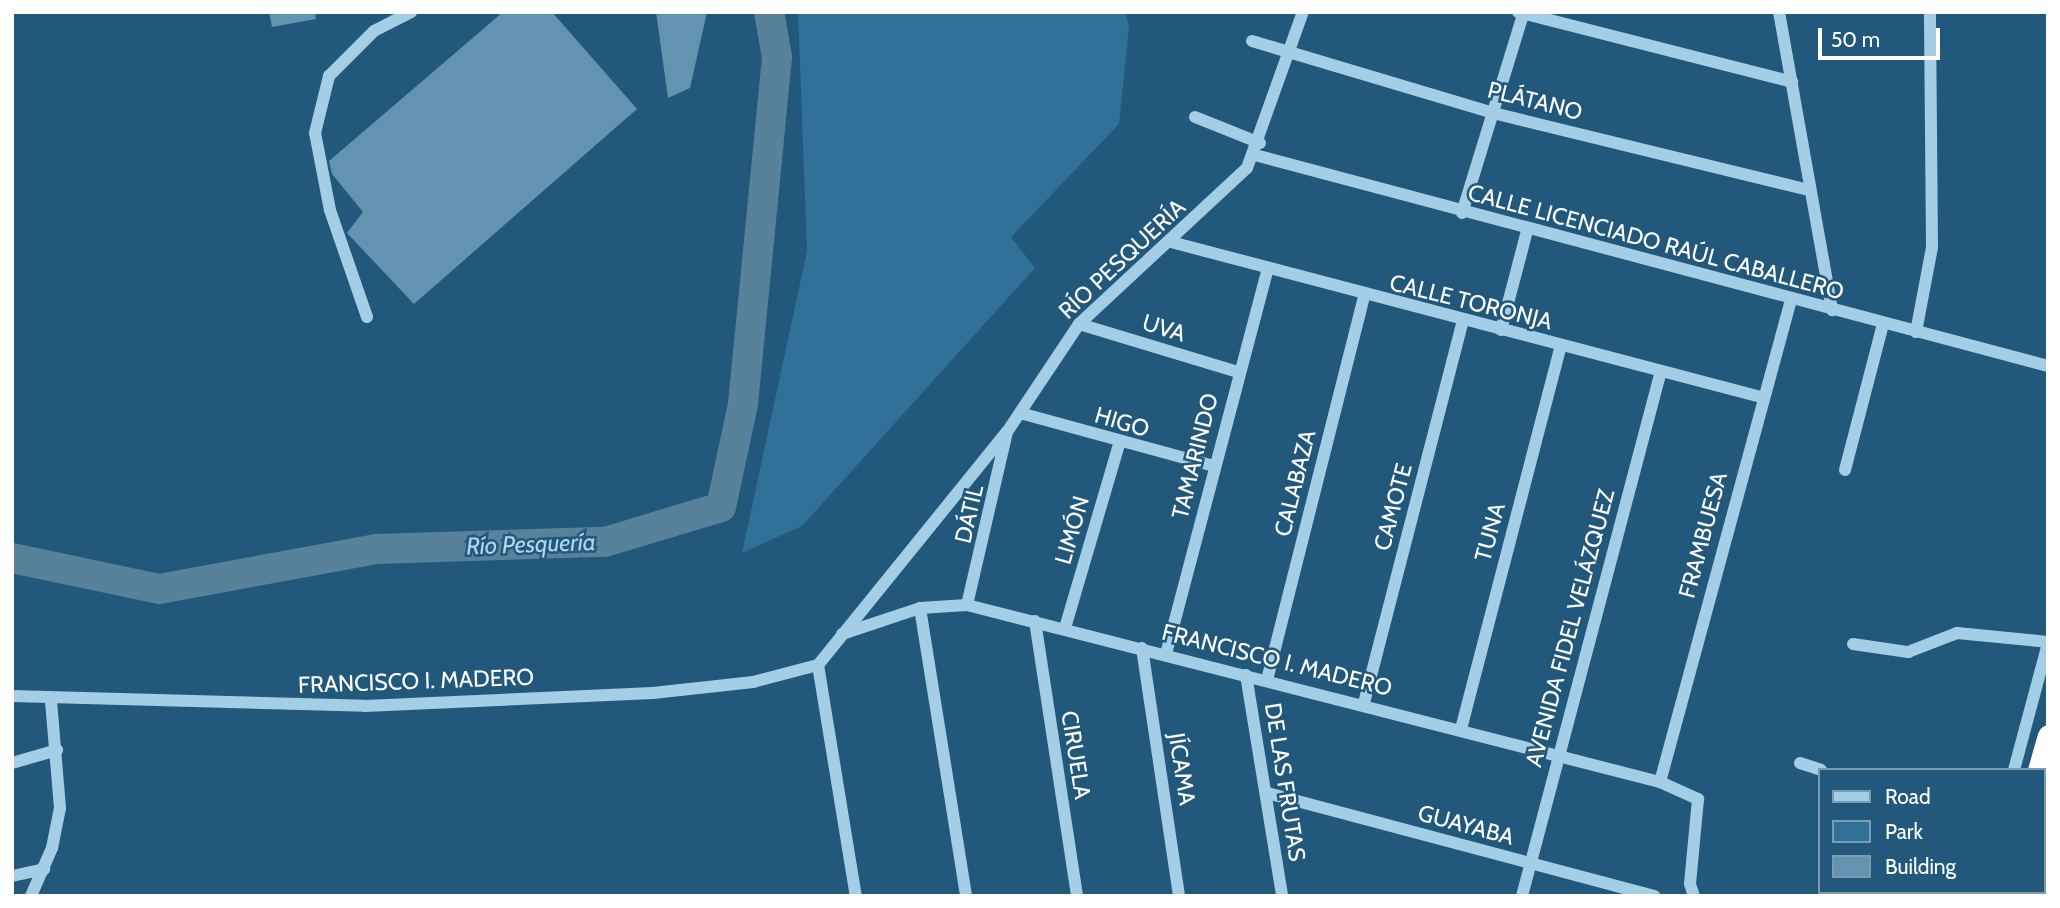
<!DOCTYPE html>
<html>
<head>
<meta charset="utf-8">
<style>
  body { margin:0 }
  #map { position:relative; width:2060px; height:908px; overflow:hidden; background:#21587b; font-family:Cabin,sans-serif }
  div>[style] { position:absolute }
  .green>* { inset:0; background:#317197 }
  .river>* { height:30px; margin:-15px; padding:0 15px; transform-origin:15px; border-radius:15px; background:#58819a }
  .building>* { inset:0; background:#6293b1 }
  .minor>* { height:12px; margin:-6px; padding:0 6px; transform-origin:6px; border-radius:6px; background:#a4cde6 }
  .highway>* { height:21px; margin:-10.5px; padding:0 10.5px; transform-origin:10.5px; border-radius:10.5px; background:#fff }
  span { translate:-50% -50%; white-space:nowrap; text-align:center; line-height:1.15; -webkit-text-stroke:5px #21587b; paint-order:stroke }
  .street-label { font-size:23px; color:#fff }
  .water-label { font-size:24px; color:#afd7ee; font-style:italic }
  .frame { position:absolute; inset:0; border:14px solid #fff; pointer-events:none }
  .legend { position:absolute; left:1818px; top:768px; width:228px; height:126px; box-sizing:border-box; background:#21587b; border:2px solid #7a9bb0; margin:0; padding:9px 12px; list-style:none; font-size:21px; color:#fff }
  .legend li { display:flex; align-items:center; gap:14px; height:35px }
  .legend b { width:35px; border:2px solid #7a9bb0 }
  .scale { position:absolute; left:1818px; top:28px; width:122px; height:32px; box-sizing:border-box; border:4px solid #fff; border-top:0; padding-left:9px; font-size:21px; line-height:24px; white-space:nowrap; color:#fff; -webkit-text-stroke:5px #21587b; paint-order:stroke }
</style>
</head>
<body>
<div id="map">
  <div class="green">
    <div style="clip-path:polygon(798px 12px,1125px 12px,1129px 27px,1119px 124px,1011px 237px,1035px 268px,802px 526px,742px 553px,807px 251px)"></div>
  </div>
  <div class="river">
    <div style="left:12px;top:558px;width:150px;rotate:11.9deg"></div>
    <div style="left:159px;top:589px;width:221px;rotate:-10.4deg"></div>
    <div style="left:376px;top:549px;width:229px;rotate:-1.8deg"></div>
    <div style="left:605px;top:542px;width:121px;rotate:-16.8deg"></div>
    <div style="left:721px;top:507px;width:105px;rotate:-77.9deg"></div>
    <div style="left:743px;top:404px;width:349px;rotate:-84.4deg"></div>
    <div style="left:777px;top:57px;width:46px;rotate:-100.1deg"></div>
  </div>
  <div class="building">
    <div style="clip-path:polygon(269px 12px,315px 12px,316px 19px,272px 27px)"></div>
    <div style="clip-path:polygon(503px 12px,552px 12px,637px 109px,414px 304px,347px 233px,363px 212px,332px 174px,329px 161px)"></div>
    <div style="clip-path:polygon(656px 12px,707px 12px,690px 88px,668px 98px)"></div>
  </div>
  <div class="minor">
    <div style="left:1518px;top:12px;width:283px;rotate:14.3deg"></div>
    <div style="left:1779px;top:12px;width:303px;rotate:79.9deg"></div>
    <div style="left:1252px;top:41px;width:252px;rotate:16.6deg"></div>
    <div style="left:1493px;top:113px;width:326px;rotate:13.7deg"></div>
    <div style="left:1195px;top:117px;width:70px;rotate:21.8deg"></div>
    <div style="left:1255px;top:155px;width:821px;rotate:14.9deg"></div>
    <div style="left:1462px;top:213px;width:210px;rotate:-72.9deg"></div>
    <div style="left:1171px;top:242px;width:610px;rotate:14.72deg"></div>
    <div style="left:367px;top:317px;width:113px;rotate:-109.1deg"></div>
    <div style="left:330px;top:210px;width:78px;rotate:-101deg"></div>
    <div style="left:315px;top:133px;width:59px;rotate:-76.2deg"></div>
    <div style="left:329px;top:76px;width:64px;rotate:-45deg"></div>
    <div style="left:374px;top:31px;width:42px;rotate:-27.2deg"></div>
    <div style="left:1079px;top:324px;width:166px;rotate:16.8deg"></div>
    <div style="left:1501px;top:330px;width:102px;rotate:-75.3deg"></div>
    <div style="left:1916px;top:332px;width:86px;rotate:-79.3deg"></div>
    <div style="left:1932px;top:247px;width:235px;rotate:-90.5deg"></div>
    <div style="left:1020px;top:413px;width:201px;rotate:15.3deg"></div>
    <div style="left:1845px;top:470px;width:151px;rotate:-75.4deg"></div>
    <div style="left:967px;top:605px;width:178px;rotate:-77deg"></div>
    <div style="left:920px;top:608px;width:292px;rotate:80.9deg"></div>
    <div style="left:1035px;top:621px;width:278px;rotate:81.3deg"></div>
    <div style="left:1065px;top:628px;width:192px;rotate:-73.6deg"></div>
    <div style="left:842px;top:634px;width:82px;rotate:-18.4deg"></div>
    <div style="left:920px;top:608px;width:47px;rotate:-3.7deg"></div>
    <div style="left:967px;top:605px;width:715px;rotate:14.33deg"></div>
    <div style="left:1660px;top:782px;width:42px;rotate:24.1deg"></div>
    <div style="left:1698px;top:799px;width:85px;rotate:95.4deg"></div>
    <div style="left:1690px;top:884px;width:13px;rotate:72deg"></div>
    <div style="left:1853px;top:644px;width:56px;rotate:8.3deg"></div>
    <div style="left:1908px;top:652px;width:53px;rotate:-21.2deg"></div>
    <div style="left:1957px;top:633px;width:91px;rotate:5.6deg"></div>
    <div style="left:1142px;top:648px;width:251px;rotate:81.5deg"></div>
    <div style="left:1166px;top:654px;width:398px;rotate:-75.2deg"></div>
    <div style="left:818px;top:665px;width:300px;rotate:-51deg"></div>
    <div style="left:1007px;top:432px;width:130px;rotate:-56.3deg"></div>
    <div style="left:1079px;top:324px;width:229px;rotate:-42.9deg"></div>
    <div style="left:1247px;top:168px;width:166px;rotate:-70.3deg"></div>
    <div style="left:818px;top:665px;width:234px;rotate:80.7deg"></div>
    <div style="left:1246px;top:675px;width:224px;rotate:80.7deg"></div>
    <div style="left:1267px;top:680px;width:396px;rotate:-75.8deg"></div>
    <div style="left:12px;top:696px;width:353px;rotate:1.6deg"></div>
    <div style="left:365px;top:706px;width:288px;rotate:-2.6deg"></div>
    <div style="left:653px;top:693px;width:101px;rotate:-6.3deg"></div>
    <div style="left:753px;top:682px;width:67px;rotate:-14.7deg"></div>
    <div style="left:1364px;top:703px;width:395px;rotate:-75.5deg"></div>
    <div style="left:1461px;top:729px;width:396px;rotate:-75.4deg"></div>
    <div style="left:12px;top:763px;width:47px;rotate:-16.1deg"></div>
    <div style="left:1800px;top:763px;width:22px;rotate:18deg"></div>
    <div style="left:2014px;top:770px;width:131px;rotate:-75deg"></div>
    <div style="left:1660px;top:782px;width:499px;rotate:-74.8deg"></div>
    <div style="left:1267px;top:793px;width:401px;rotate:14.9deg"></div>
    <div style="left:12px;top:876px;width:33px;rotate:-12deg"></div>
    <div style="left:31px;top:896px;width:52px;rotate:-66.4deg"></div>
    <div style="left:52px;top:848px;width:41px;rotate:-78.7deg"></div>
    <div style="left:60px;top:808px;width:107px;rotate:-94.8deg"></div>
    <div style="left:1522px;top:896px;width:543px;rotate:-75.17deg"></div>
    <div style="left:1981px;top:896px;width:4px;rotate:-76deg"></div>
  </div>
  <div class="highway">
    <div style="left:2038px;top:770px;width:36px;rotate:-74deg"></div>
    <div style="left:2044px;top:858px;width:14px;rotate:-73deg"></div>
    <div style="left:2004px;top:896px;width:4px;rotate:-76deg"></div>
    <div style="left:2035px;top:896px;width:4px;rotate:-76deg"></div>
  </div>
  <div class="street-label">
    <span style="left:1535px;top:101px;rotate:14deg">PLÁTANO</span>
    <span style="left:1656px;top:242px;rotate:15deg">CALLE LICENCIADO RAÚL CABALLERO</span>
    <span style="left:1122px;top:259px;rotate:-43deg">RÍO PESQUERÍA</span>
    <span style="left:1471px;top:302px;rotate:14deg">CALLE TORONJA</span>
    <span style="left:1164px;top:328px;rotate:17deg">UVA</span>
    <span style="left:1122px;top:422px;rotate:16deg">HIGO</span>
    <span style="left:1195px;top:456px;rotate:-76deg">TAMARINDO</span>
    <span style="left:1295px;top:483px;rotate:-76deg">CALABAZA</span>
    <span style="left:1393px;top:507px;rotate:-75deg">CAMOTE</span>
    <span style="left:969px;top:514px;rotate:-77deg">DÁTIL</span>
    <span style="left:1072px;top:530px;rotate:-74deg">LIMÓN</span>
    <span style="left:1490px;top:532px;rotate:-75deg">TUNA</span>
    <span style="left:1703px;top:535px;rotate:-75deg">FRAMBUESA</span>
    <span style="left:1570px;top:628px;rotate:-75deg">AVENIDA FIDEL VELÁZQUEZ</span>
    <span style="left:1277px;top:660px;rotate:14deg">FRANCISCO I. MADERO</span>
    <span style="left:416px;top:681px;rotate:-2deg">FRANCISCO I. MADERO</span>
    <span style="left:1076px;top:755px;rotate:81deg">CIRUELA</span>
    <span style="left:1182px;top:769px;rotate:81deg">JÍCAMA</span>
    <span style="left:1285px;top:782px;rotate:81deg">DE LAS FRUTAS</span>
    <span style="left:1466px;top:825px;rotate:15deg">GUAYABA</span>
  </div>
  <div class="water-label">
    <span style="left:531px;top:544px;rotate:-2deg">Río Pesquería</span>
  </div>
  <div class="frame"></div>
  <ul class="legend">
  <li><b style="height:9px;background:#a4cde6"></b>Road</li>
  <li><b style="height:19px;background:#317197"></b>Park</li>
  <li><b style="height:19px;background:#6293b1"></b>Building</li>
  </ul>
  <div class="scale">50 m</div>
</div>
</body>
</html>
